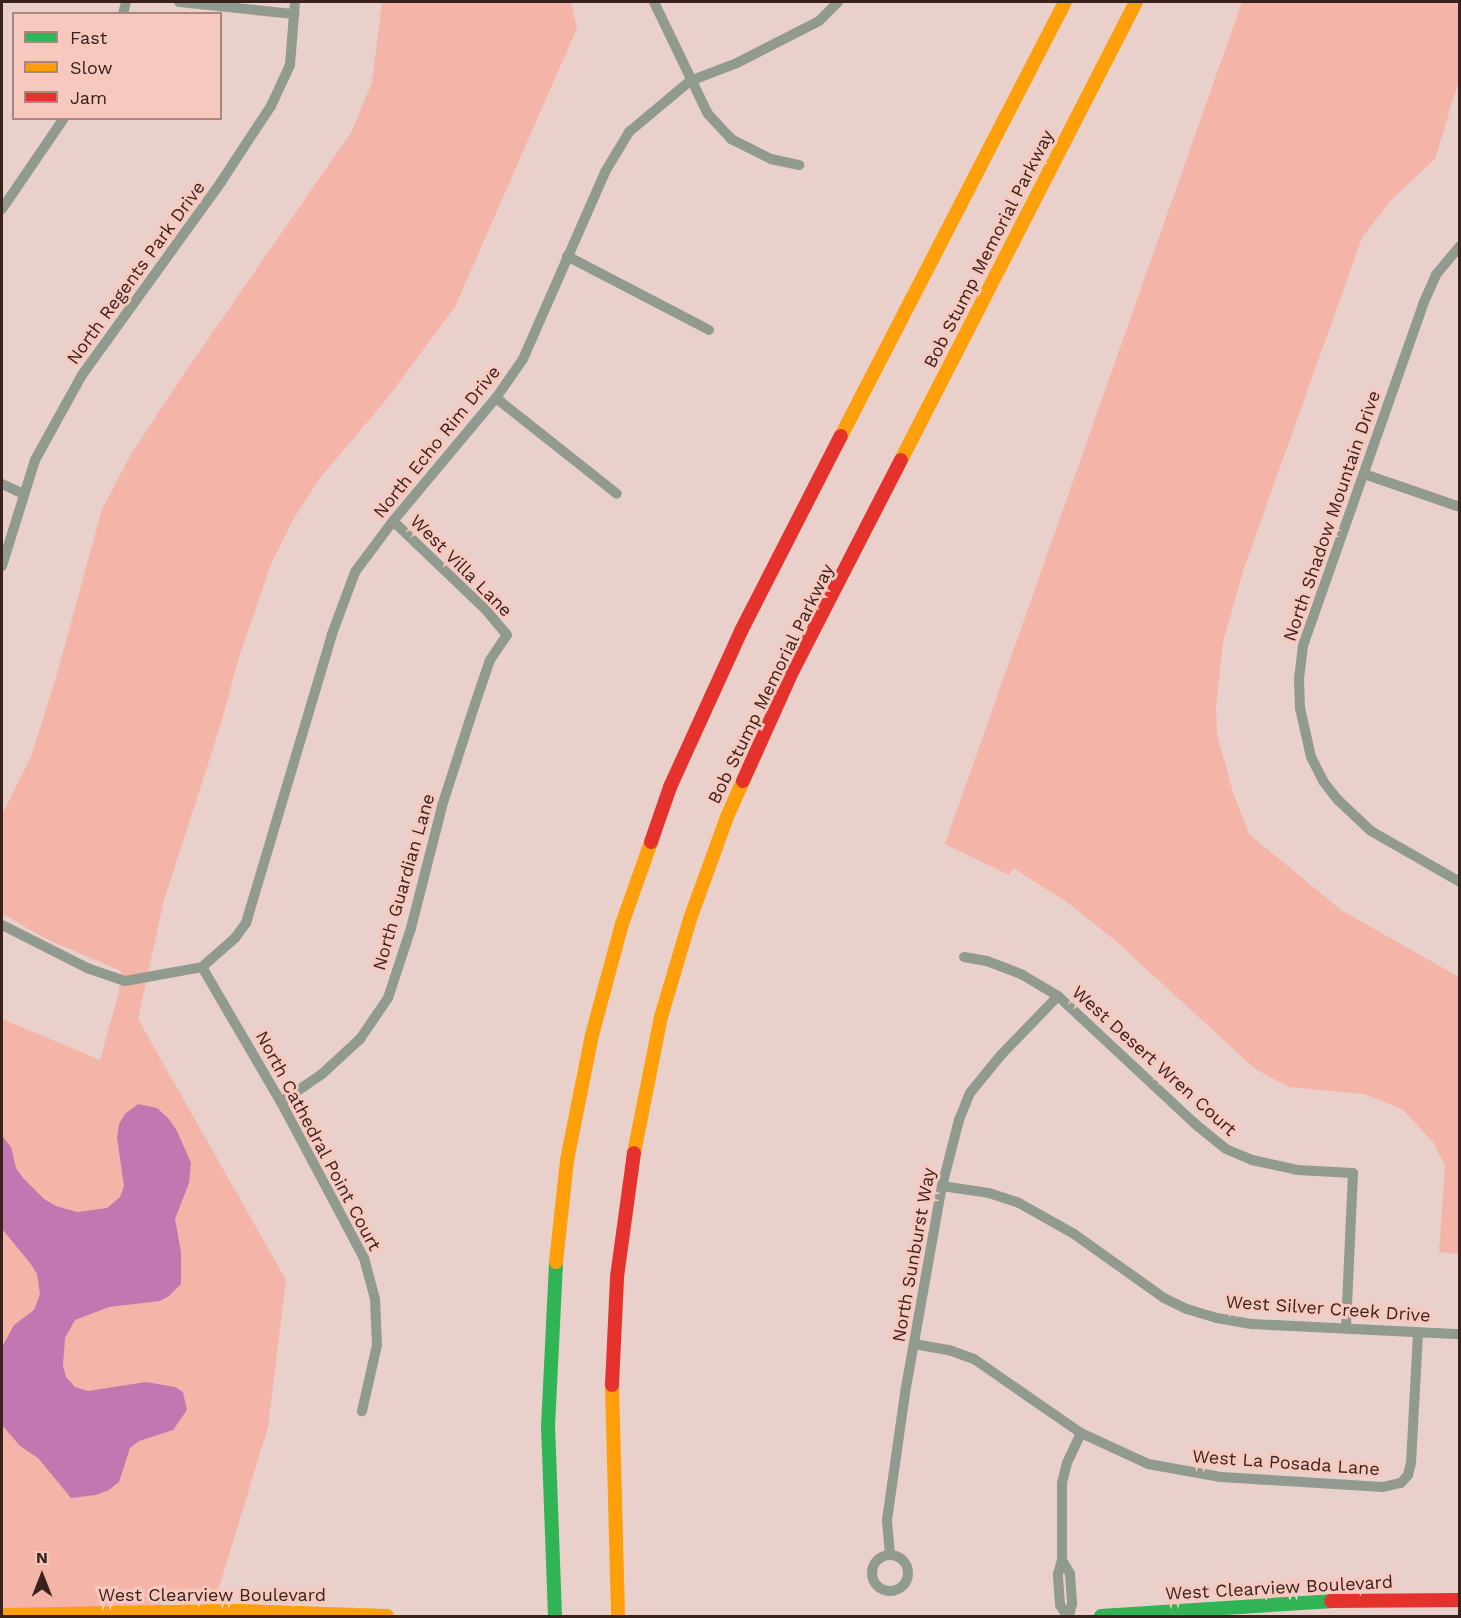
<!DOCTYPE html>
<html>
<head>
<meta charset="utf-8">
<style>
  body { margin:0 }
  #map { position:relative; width:1461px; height:1618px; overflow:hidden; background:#ead0cb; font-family:"Work Sans",sans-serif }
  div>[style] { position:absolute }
  .green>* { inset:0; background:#f4b4a8 }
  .water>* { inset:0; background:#c178b0 }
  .street>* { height:10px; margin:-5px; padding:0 5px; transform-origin:5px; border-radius:5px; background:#909a8f }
  .street>.ring { margin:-5px; padding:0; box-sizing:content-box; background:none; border:10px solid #909a8f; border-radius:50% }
  .fast>* { height:14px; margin:-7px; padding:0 7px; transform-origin:7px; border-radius:7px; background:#30b455 }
  .slow>* { height:14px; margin:-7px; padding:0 7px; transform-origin:7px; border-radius:7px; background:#ff9f0a }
  .jam>* { height:14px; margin:-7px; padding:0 7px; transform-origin:7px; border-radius:7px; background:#e5322d }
  span { translate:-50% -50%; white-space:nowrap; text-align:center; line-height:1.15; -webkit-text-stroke:6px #f7c8be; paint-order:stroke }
  .street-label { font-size:18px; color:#39221e }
  .frame { position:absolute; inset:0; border:3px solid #39221e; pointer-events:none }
  .legend { position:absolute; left:12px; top:12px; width:210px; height:108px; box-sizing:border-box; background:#f7c8be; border:2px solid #ab867e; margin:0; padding:8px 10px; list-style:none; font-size:18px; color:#39221e }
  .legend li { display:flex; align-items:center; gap:12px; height:30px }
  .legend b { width:30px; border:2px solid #ab867e }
  .north { position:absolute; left:12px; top:1546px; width:60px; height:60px; -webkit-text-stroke:4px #f7c8be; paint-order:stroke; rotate:0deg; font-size:16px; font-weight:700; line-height:24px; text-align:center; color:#39221e }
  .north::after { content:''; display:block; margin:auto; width:21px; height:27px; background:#39221e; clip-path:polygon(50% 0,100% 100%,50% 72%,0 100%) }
</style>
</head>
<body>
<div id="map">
  <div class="green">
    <div style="clip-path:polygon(382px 2px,571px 2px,577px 28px,455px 307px,386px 400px,320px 478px,294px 518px,271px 564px,239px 657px,220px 727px,164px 900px,138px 1019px,286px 1280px,268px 1427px,217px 1594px,164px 1592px,161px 1616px,2px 1616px,2px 1019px,100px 1060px,119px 992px,121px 971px,44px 938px,2px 913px,2px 815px,32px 754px,59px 667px,102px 509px,130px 456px,181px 378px,352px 131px,372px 82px)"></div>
    <div style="clip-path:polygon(1242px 2px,1459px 2px,1459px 80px,1435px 159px,1389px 202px,1362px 238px,1244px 568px,1223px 642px,1216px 707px,1217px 734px,1233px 792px,1249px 834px,1341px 910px,1459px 977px,1459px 1254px,1439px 1252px,1445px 1166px,1433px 1142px,1402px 1109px,1364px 1094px,1289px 1087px,1255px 1069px,1117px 942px,1067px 902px,1013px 868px,1009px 875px,945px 844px)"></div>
  </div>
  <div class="water">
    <div style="clip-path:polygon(138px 1104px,157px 1108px,169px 1119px,177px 1131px,191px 1163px,189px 1183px,175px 1219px,181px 1252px,181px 1284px,169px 1296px,160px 1301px,109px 1307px,75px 1320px,65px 1338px,63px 1366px,66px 1377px,75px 1387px,88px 1391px,146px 1382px,175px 1387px,183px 1392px,187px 1410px,173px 1430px,139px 1441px,130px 1448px,119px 1482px,109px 1490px,96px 1495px,71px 1498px,38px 1458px,20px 1446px,2px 1425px,2px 1347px,14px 1325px,34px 1310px,40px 1294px,37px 1274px,30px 1263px,2px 1229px,2px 1136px,11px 1147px,16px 1168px,23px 1178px,44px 1199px,56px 1206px,77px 1212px,107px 1208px,120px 1197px,124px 1186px,117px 1138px,119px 1124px,125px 1114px)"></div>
  </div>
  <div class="street">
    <div style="left:179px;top:2px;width:116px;rotate:6deg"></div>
    <div style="left:654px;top:2px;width:124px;rotate:64.3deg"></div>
    <div style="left:708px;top:114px;width:34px;rotate:47deg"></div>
    <div style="left:731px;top:139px;width:45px;rotate:26.6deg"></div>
    <div style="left:771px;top:159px;width:29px;rotate:12deg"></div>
    <div style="left:123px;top:14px;width:12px;rotate:-76deg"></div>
    <div style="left:2px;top:209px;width:110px;rotate:-55.7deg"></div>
    <div style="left:1460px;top:246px;width:38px;rotate:130deg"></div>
    <div style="left:1436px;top:275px;width:30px;rotate:114deg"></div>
    <div style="left:1424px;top:302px;width:365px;rotate:109.4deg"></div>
    <div style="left:1303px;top:646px;width:33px;rotate:97deg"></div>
    <div style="left:1299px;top:679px;width:29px;rotate:88deg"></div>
    <div style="left:1300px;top:708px;width:50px;rotate:77.3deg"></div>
    <div style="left:1311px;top:757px;width:27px;rotate:63deg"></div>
    <div style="left:1323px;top:781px;width:24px;rotate:52deg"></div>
    <div style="left:1338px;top:800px;width:45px;rotate:43.2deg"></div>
    <div style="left:1371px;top:831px;width:103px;rotate:29.8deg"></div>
    <div style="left:567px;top:256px;width:160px;rotate:27.5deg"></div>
    <div style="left:496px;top:398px;width:154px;rotate:38.4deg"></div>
    <div style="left:1364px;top:474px;width:102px;rotate:19deg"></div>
    <div style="left:2px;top:484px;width:23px;rotate:25deg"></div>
    <div style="left:2px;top:566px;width:111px;rotate:-72.7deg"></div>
    <div style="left:35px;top:460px;width:97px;rotate:-61.1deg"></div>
    <div style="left:82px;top:375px;width:238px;rotate:-54.2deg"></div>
    <div style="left:221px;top:182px;width:91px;rotate:-56.7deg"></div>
    <div style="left:271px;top:106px;width:45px;rotate:-65.1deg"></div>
    <div style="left:290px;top:65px;width:63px;rotate:-85.5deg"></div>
    <div style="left:2px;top:925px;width:95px;rotate:26.8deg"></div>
    <div style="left:87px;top:968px;width:40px;rotate:18.9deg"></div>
    <div style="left:125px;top:981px;width:78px;rotate:-10.3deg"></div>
    <div style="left:202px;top:967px;width:44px;rotate:-41.3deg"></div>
    <div style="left:235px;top:938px;width:19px;rotate:-54deg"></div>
    <div style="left:246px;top:923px;width:302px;rotate:-73.4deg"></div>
    <div style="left:332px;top:634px;width:66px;rotate:-69.6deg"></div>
    <div style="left:355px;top:572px;width:64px;rotate:-53.3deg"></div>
    <div style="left:393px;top:521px;width:160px;rotate:-50.1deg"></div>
    <div style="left:496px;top:398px;width:47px;rotate:-55.3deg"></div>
    <div style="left:523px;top:359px;width:204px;rotate:-66.3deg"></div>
    <div style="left:605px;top:172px;width:47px;rotate:-59deg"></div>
    <div style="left:629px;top:132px;width:80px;rotate:-39.9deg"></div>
    <div style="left:690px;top:81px;width:50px;rotate:-21deg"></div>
    <div style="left:737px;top:63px;width:92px;rotate:-27.1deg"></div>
    <div style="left:819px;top:21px;width:27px;rotate:-45deg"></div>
    <div style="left:964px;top:957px;width:23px;rotate:10deg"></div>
    <div style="left:987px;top:961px;width:36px;rotate:21deg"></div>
    <div style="left:1021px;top:974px;width:43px;rotate:30.7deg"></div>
    <div style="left:1058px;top:996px;width:186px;rotate:43deg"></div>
    <div style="left:1194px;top:1123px;width:41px;rotate:39.1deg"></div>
    <div style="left:1226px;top:1149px;width:28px;rotate:23deg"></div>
    <div style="left:1252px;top:1160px;width:46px;rotate:12.5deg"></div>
    <div style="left:1297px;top:1170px;width:56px;rotate:3.1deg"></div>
    <div style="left:1353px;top:1173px;width:155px;rotate:92.6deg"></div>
    <div style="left:202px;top:967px;width:156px;rotate:59.7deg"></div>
    <div style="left:281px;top:1102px;width:177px;rotate:62deg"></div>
    <div style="left:364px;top:1258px;width:42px;rotate:75deg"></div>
    <div style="left:375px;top:1299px;width:46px;rotate:87.5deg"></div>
    <div style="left:377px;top:1345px;width:68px;rotate:102.8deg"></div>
    <div style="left:281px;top:1102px;width:50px;rotate:-34.3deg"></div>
    <div style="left:322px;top:1074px;width:52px;rotate:-42.6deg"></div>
    <div style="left:360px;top:1039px;width:50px;rotate:-55.7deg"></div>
    <div style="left:388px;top:998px;width:74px;rotate:-71.8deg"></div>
    <div style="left:411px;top:928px;width:126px;rotate:-75.7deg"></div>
    <div style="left:442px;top:806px;width:107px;rotate:-72.1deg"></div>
    <div style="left:475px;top:704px;width:46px;rotate:-71.2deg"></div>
    <div style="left:490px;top:660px;width:30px;rotate:-56deg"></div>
    <div style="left:507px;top:635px;width:31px;rotate:-130deg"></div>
    <div style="left:487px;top:611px;width:130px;rotate:-136.2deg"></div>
    <div style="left:942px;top:1186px;width:48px;rotate:8.5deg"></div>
    <div style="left:989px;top:1193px;width:32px;rotate:18deg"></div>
    <div style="left:1019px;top:1203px;width:63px;rotate:29.4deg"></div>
    <div style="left:1074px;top:1234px;width:110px;rotate:35.4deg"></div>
    <div style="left:1164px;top:1298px;width:25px;rotate:26deg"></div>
    <div style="left:1187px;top:1309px;width:31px;rotate:17deg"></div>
    <div style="left:1217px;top:1318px;width:36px;rotate:10deg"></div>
    <div style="left:1252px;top:1324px;width:208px;rotate:2.8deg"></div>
    <div style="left:914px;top:1344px;width:36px;rotate:10deg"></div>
    <div style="left:949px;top:1350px;width:27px;rotate:20deg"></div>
    <div style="left:974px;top:1359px;width:130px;rotate:34.7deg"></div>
    <div style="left:1081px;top:1433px;width:74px;rotate:24.8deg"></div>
    <div style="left:1148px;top:1464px;width:74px;rotate:10.1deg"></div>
    <div style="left:1221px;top:1477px;width:162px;rotate:3.5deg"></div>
    <div style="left:1383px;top:1487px;width:18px;rotate:-13deg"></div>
    <div style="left:1401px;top:1483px;width:11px;rotate:-49deg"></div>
    <div style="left:1408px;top:1475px;width:12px;rotate:-76deg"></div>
    <div style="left:1411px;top:1463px;width:131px;rotate:-86.9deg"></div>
    <div class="ring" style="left:872px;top:1555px;width:26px;height:26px"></div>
    <div style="left:890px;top:1555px;width:35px;rotate:-95deg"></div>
    <div style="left:887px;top:1520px;width:128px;rotate:-81.9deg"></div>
    <div style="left:905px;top:1393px;width:210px;rotate:-79.9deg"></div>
    <div style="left:942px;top:1186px;width:68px;rotate:-75.6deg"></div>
    <div style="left:959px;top:1120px;width:29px;rotate:-68deg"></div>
    <div style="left:970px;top:1093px;width:49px;rotate:-50.8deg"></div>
    <div style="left:1001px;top:1055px;width:82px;rotate:-46deg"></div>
    <div style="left:1062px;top:1560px;width:16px;rotate:60deg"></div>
    <div style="left:1070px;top:1574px;width:30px;rotate:86deg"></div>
    <div style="left:1072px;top:1604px;width:12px;rotate:104deg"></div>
    <div style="left:1067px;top:1616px;width:13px;rotate:-122deg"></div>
    <div style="left:1060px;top:1605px;width:31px;rotate:-94deg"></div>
    <div style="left:1058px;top:1574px;width:15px;rotate:-74deg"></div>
    <div style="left:1062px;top:1560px;width:77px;rotate:-90deg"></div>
    <div style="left:1062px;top:1483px;width:21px;rotate:-76deg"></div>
    <div style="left:1067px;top:1463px;width:33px;rotate:-65deg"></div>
  </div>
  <div class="fast">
    <div style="left:555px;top:1616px;width:189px;rotate:-92.1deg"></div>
    <div style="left:548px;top:1427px;width:165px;rotate:-87.2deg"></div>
    <div style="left:1101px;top:1616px;width:230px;rotate:-3.7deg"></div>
  </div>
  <div class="slow">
    <div style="left:841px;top:436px;width:488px;rotate:-62.7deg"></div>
    <div style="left:901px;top:460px;width:515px;rotate:-62.84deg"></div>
    <div style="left:634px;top:1153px;width:139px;rotate:-78.8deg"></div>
    <div style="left:661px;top:1017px;width:102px;rotate:-73.5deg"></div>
    <div style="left:690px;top:919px;width:109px;rotate:-70.1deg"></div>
    <div style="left:727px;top:817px;width:39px;rotate:-66deg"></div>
    <div style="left:556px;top:1262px;width:103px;rotate:-83.8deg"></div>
    <div style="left:567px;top:1160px;width:127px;rotate:-78.7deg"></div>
    <div style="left:592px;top:1035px;width:115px;rotate:-74.9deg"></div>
    <div style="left:622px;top:924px;width:87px;rotate:-70.5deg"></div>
    <div style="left:612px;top:1385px;width:231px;rotate:88.5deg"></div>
    <div style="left:2px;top:1615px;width:237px;rotate:-1deg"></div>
    <div style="left:239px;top:1611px;width:148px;rotate:1.9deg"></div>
  </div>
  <div class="jam">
    <div style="left:743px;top:781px;width:122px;rotate:-65.8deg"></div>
    <div style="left:793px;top:670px;width:236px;rotate:-62.8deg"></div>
    <div style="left:651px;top:842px;width:58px;rotate:-70.9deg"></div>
    <div style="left:670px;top:787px;width:171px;rotate:-65.5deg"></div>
    <div style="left:741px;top:631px;width:219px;rotate:-62.9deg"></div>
    <div style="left:612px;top:1385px;width:108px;rotate:-87.3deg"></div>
    <div style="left:617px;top:1277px;width:125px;rotate:-82.2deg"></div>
    <div style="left:1331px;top:1601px;width:129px;rotate:-0.4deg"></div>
  </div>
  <div class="street-label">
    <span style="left:989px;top:249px;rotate:-63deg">Bob Stump Memorial Parkway</span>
    <span style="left:136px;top:273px;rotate:-54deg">North Regents Park Drive</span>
    <span style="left:437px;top:442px;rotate:-51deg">North Echo Rim Drive</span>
    <span style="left:1332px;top:516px;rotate:-71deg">North Shadow Mountain Drive</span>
    <span style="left:461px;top:566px;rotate:45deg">West Villa Lane</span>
    <span style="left:771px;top:684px;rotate:-64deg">Bob Stump Memorial Parkway</span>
    <span style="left:404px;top:882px;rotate:-74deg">North Guardian Lane</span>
    <span style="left:1154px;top:1061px;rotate:42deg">West Desert Wren Court</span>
    <span style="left:318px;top:1141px;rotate:62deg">North Cathedral Point Court</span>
    <span style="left:914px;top:1255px;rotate:-80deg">North Sunburst Way</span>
    <span style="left:1328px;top:1309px;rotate:4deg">West Silver Creek Drive</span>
    <span style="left:1286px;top:1463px;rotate:4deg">West La Posada Lane</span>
    <span style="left:1279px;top:1588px;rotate:-3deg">West Clearview Boulevard</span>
    <span style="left:212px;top:1595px">West Clearview Boulevard</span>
  </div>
  <div class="frame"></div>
  <ul class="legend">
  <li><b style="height:8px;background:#30b455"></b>Fast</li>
  <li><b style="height:8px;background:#ff9f0a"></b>Slow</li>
  <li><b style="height:8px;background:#e5322d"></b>Jam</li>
  </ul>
  <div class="north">N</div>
</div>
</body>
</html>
